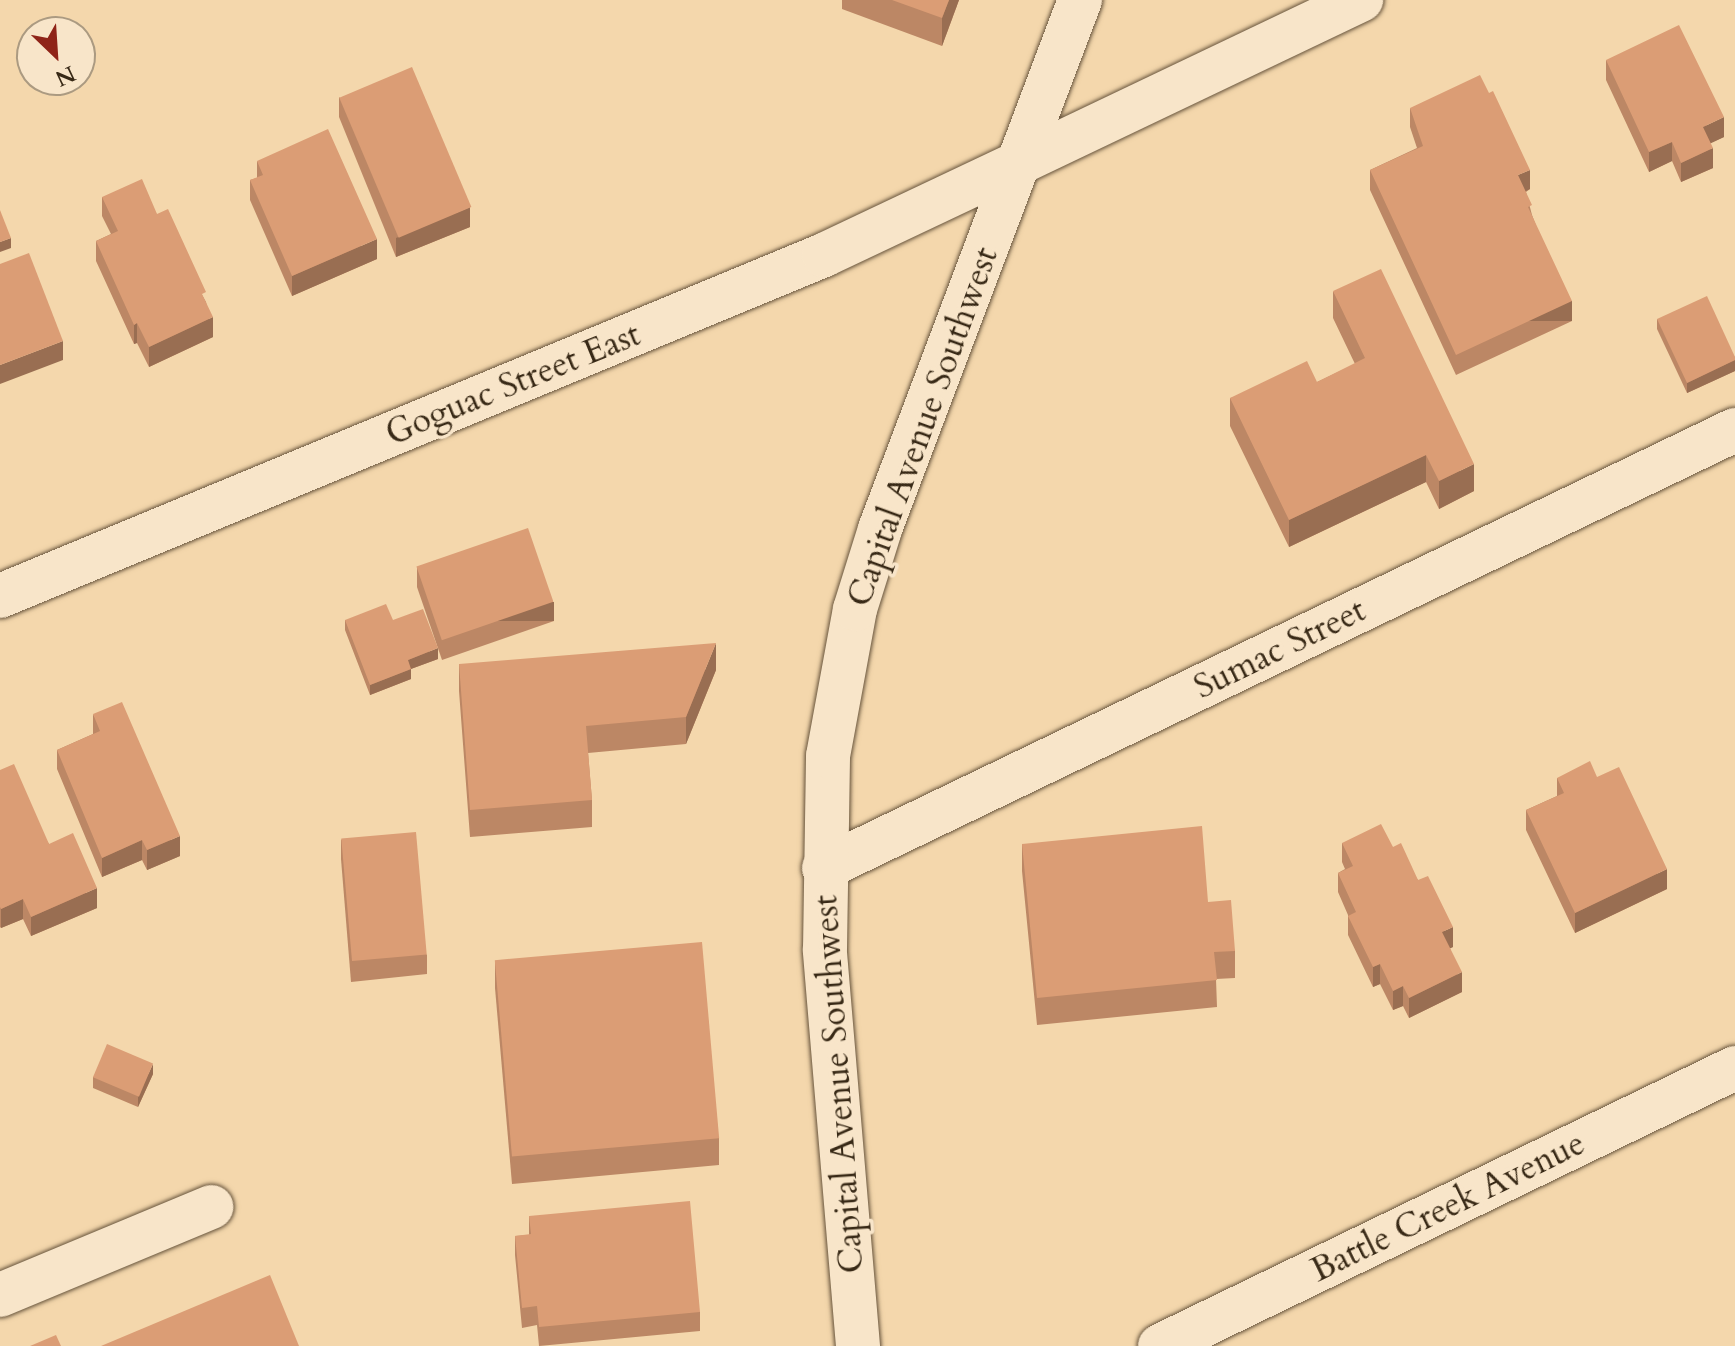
<!DOCTYPE html>
<html>
<head>
<meta charset="utf-8">
<style>
  body { margin:0 }
  #map { position:relative; width:1735px; height:1346px; overflow:hidden; background:#f4d7ac; font-family:Cardo,serif }
  div>[style] { position:absolute }
  .roads { filter:drop-shadow(0 0 2px #67543c) drop-shadow(0 0 2px #67543c) }
  .minor>* { height:44px; margin:-22px; padding:0 22px; transform-origin:22px; border-radius:22px; background:#f8e5c9 }
  .tertiary>* { height:44px; margin:-22px; padding:0 22px; transform-origin:22px; border-radius:22px; background:#f8e5c9 }
  .secondary>* { height:44px; margin:-22px; padding:0 22px; transform-origin:22px; border-radius:22px; background:#f8e5c9 }
  .wall>* { inset:0; background:#bc8765 }
  .shaded-wall>* { inset:0; background:#996e52; transform-origin:0 0 }
  .building>* { inset:0; background:#db9d75; transform-origin:0 0 }
  span { translate:-50% -50%; white-space:nowrap; text-align:center; line-height:1.15; -webkit-text-stroke:7px #f8e5c9; paint-order:stroke }
  .street-label { font-size:34px; color:#382916 }
  .north { position:absolute; left:16px; top:16px; width:80px; height:80px; box-sizing:border-box; background:#f8e5c9; border:2px solid #ab9a81; border-radius:50%; rotate:155deg; font-size:22px; font-weight:700; line-height:32px; text-align:center; color:#382916 }
  .north::after { content:''; display:block; margin:auto; width:28px; height:36px; background:#8f2418; clip-path:polygon(50% 0,100% 100%,50% 72%,0 100%) }
</style>
</head>
<body>
<div id="map">
  <div class="roads">
    <div class="minor">
      <div style="left:0;top:596px;width:892px;rotate:-22.48deg"></div>
      <div style="left:824px;top:255px;width:218px;rotate:-25.3deg"></div>
      <div style="left:824px;top:868px;width:1011px;rotate:-25.68deg"></div>
      <div style="left:0;top:1295px;width:229px;rotate:-22.6deg"></div>
      <div style="left:1160px;top:1346px;width:639px;rotate:-25.8deg"></div>
    </div>
    <div class="tertiary">
      <div style="left:1021px;top:162px;width:377px;rotate:-25.5deg"></div>
    </div>
    <div class="secondary">
      <div style="left:858px;top:1346px;width:398px;rotate:-94.8deg"></div>
      <div style="left:825px;top:949px;width:193px;rotate:-89.1deg"></div>
      <div style="left:828px;top:756px;width:149px;rotate:-79.6deg"></div>
      <div style="left:855px;top:609px;width:84px;rotate:-72.6deg"></div>
      <div style="left:880px;top:529px;width:566px;rotate:-69.29deg"></div>
    </div>
  </div>
  <div class="wall">
    <div style="clip-path:polygon(842px 0,959px 0,942px 46px,842px 9px)"></div>
    <div style="clip-path:polygon(1606px 60px,1724px 137px,1710px 143px,1713px 168px,1681px 182px,1672px 161px,1649px 172px,1606px 80px)"></div>
    <div style="clip-path:polygon(339px 97px,470px 227px,396px 257px,339px 117px)"></div>
    <div style="clip-path:polygon(1410px 108px,1530px 189px,1526px 192px,1532px 215px,1572px 321px,1456px 375px,1370px 190px,1370px 170px,1417px 148px,1410px 127px)"></div>
    <div style="clip-path:polygon(257px 161px,377px 259px,292px 296px,250px 200px,250px 180px,257px 178px)"></div>
    <div style="clip-path:polygon(102px 197px,157px 214px,206px 302px,213px 337px,149px 367px,137px 343px,134px 344px,96px 261px,96px 241px,111px 234px,102px 216px)"></div>
    <div style="clip-path:polygon(1333px 291px,1474px 491px,1439px 509px,1426px 482px,1289px 547px,1230px 426px,1230px 398px,1317px 382px,1355px 364px,1333px 318px)"></div>
    <div style="clip-path:polygon(1657px 319px,1735px 357px,1735px 371px,1687px 393px,1657px 329px)"></div>
    <div style="clip-path:polygon(417px 567px,554px 621px,442px 660px,417px 587px)"></div>
    <div style="clip-path:polygon(345px 620px,393px 620px,438px 659px,411px 669px,411px 679px,370px 695px,345px 630px)"></div>
    <div style="clip-path:polygon(459px 664px,716px 670px,686px 744px,588px 753px,592px 800px,592px 827px,470px 837px,459px 691px)"></div>
    <div style="clip-path:polygon(93px 714px,180px 856px,147px 870px,142px 860px,102px 877px,57px 769px,57px 750px,93px 734px)"></div>
    <div style="clip-path:polygon(0 770px,49px 844px,97px 908px,31px 936px,23px 919px,1px 928px,0 927px)"></div>
    <div style="clip-path:polygon(1597px 777px,1667px 889px,1575px 933px,1526px 830px,1526px 810px,1557px 796px,1557px 778px)"></div>
    <div style="clip-path:polygon(341px 839px,427px 955px,427px 974px,351px 982px,341px 859px)"></div>
    <div style="clip-path:polygon(1342px 843px,1393px 847px,1418px 880px,1453px 947px,1450px 948px,1462px 992px,1409px 1018px,1403px 1006px,1393px 1010px,1380px 984px,1373px 987px,1348px 935px,1348px 915px,1338px 892px,1338px 873px,1345px 869px,1342px 862px)"></div>
    <div style="clip-path:polygon(1022px 844px,1208px 902px,1235px 951px,1235px 978px,1216px 979px,1217px 1007px,1037px 1025px,1022px 871px)"></div>
    <div style="clip-path:polygon(495px 961px,719px 1138px,719px 1165px,512px 1184px,495px 988px)"></div>
    <div style="clip-path:polygon(153px 1074px,138px 1107px,93px 1088px,93px 1077px)"></div>
    <div style="clip-path:polygon(529px 1216px,700px 1312px,700px 1331px,539px 1346px,537px 1325px,522px 1328px,515px 1255px,515px 1236px,529px 1235px)"></div>
  </div>
  <div class="shaded-wall">
    <div style="clip-path:polygon(949px 0,959px 0,942px 46px,942px 18px)"></div>
    <div style="clip-path:polygon(1724px 117px,1724px 137px,1703px 147px,1703px 127px)"></div>
    <div style="clip-path:polygon(1672px 142px,1672px 161px,1649px 172px,1649px 152px)"></div>
    <div style="clip-path:polygon(1713px 148px,1713px 168px,1681px 182px,1681px 163px)"></div>
    <div style="clip-path:polygon(1530px 170px,1530px 189px,1518px 195px,1518px 175px)"></div>
    <div style="clip-path:polygon(470px 207px,470px 227px,396px 257px,396px 238px)"></div>
    <div style="clip-path:polygon(11px 238px,11px 248px,0 252px,0 242px)"></div>
    <div style="clip-path:polygon(377px 239px,377px 259px,292px 296px,292px 276px)"></div>
    <div style="left:1572px;top:301px;width:20px;height:128px;rotate:90deg"></div>
    <div style="clip-path:polygon(213px 317px,213px 337px,149px 367px,149px 347px)"></div>
    <div style="clip-path:polygon(137px 323px,137px 343px,134px 344px,134px 325px)"></div>
    <div style="clip-path:polygon(63px 341px,63px 360px,0 384px,0 365px)"></div>
    <div style="clip-path:polygon(1735px 360px,1735px 371px,1687px 393px,1687px 383px)"></div>
    <div style="clip-path:polygon(1426px 455px,1426px 482px,1289px 547px,1289px 520px)"></div>
    <div style="clip-path:polygon(1474px 464px,1474px 491px,1439px 509px,1439px 481px)"></div>
    <div style="left:554px;top:602px;width:19px;height:119px;rotate:90deg"></div>
    <div style="clip-path:polygon(716px 643px,716px 670px,686px 744px,686px 717px)"></div>
    <div style="clip-path:polygon(438px 648px,438px 659px,408px 670px,408px 660px)"></div>
    <div style="clip-path:polygon(411px 669px,411px 679px,370px 695px,370px 685px)"></div>
    <div style="clip-path:polygon(180px 836px,180px 856px,147px 870px,147px 850px)"></div>
    <div style="clip-path:polygon(142px 840px,142px 860px,102px 877px,102px 858px)"></div>
    <div style="clip-path:polygon(1667px 869px,1667px 889px,1575px 933px,1575px 913px)"></div>
    <div style="clip-path:polygon(97px 888px,97px 908px,31px 936px,31px 917px)"></div>
    <div style="clip-path:polygon(23px 899px,23px 919px,1px 928px,1px 909px)"></div>
    <div style="clip-path:polygon(1453px 927px,1453px 947px,1442px 952px,1442px 932px)"></div>
    <div style="clip-path:polygon(1380px 964px,1380px 984px,1373px 987px,1373px 967px)"></div>
    <div style="clip-path:polygon(1462px 972px,1462px 992px,1409px 1018px,1409px 998px)"></div>
    <div style="clip-path:polygon(1403px 986px,1403px 1006px,1393px 1010px,1393px 991px)"></div>
    <div style="clip-path:polygon(153px 1064px,153px 1074px,138px 1107px,138px 1096px)"></div>
  </div>
  <div class="building">
    <div style="clip-path:polygon(892px 0,949px 0,942px 18px)"></div>
    <div style="clip-path:polygon(1679px 25px,1724px 117px,1703px 127px,1713px 148px,1681px 163px,1672px 142px,1649px 152px,1606px 60px)"></div>
    <div style="left:412px;top:67px;width:152px;height:79px;rotate:67deg"></div>
    <div style="clip-path:polygon(1480px 75px,1489px 93px,1493px 91px,1530px 170px,1518px 175px,1532px 205px,1528px 207px,1572px 301px,1456px 355px,1370px 170px,1423px 146px,1410px 108px)"></div>
    <div style="clip-path:polygon(328px 129px,377px 239px,292px 276px,250px 180px,263px 175px,257px 161px)"></div>
    <div style="clip-path:polygon(142px 179px,157px 214px,168px 209px,206px 292px,202px 294px,213px 317px,149px 347px,137px 323px,134px 325px,96px 241px,118px 231px,102px 197px)"></div>
    <div style="clip-path:polygon(0 210px,11px 238px,0 242px)"></div>
    <div style="clip-path:polygon(29px 253px,63px 341px,0 365px,0 264px)"></div>
    <div style="clip-path:polygon(1381px 269px,1474px 464px,1439px 481px,1426px 455px,1289px 520px,1230px 398px,1307px 361px,1317px 382px,1365px 358px,1333px 291px)"></div>
    <div style="clip-path:polygon(1707px 296px,1735px 357px,1735px 360px,1687px 383px,1657px 319px)"></div>
    <div style="left:528px;top:528px;width:78px;height:118px;rotate:71deg"></div>
    <div style="clip-path:polygon(386px 604px,393px 620px,423px 609px,438px 648px,408px 660px,411px 669px,370px 685px,345px 620px)"></div>
    <div style="clip-path:polygon(716px 643px,686px 717px,586px 726px,592px 800px,470px 810px,459px 664px)"></div>
    <div style="clip-path:polygon(122px 702px,180px 836px,147px 850px,142px 840px,102px 858px,57px 750px,100px 731px,93px 714px)"></div>
    <div style="clip-path:polygon(1590px 761px,1597px 777px,1619px 767px,1667px 869px,1575px 913px,1526px 810px,1564px 793px,1557px 778px)"></div>
    <div style="clip-path:polygon(14px 764px,49px 844px,73px 833px,97px 888px,31px 917px,23px 899px,1px 909px,0 907px,0 770px)"></div>
    <div style="clip-path:polygon(1381px 824px,1393px 847px,1401px 843px,1418px 880px,1428px 876px,1453px 927px,1442px 932px,1462px 972px,1409px 998px,1403px 986px,1393px 991px,1380px 964px,1373px 967px,1348px 916px,1356px 912px,1338px 873px,1353px 866px,1342px 843px)"></div>
    <div style="clip-path:polygon(1202px 826px,1208px 902px,1231px 900px,1235px 951px,1214px 952px,1217px 980px,1037px 998px,1022px 844px)"></div>
    <div style="left:416px;top:832px;width:123px;height:75px;rotate:85deg"></div>
    <div style="left:702px;top:942px;width:197px;height:208px;rotate:85deg"></div>
    <div style="left:107px;top:1044px;width:50px;height:36px;rotate:23deg"></div>
    <div style="clip-path:polygon(690px 1201px,700px 1312px,539px 1327px,537px 1306px,522px 1308px,515px 1236px,531px 1234px,529px 1216px)"></div>
    <div style="clip-path:polygon(270px 1275px,299px 1346px,101px 1346px)"></div>
    <div style="clip-path:polygon(56px 1335px,61px 1346px,30px 1346px)"></div>
  </div>
  <div class="street-label">
    <span style="left:513px;top:384px;rotate:-22deg">Goguac Street East</span>
    <span style="left:923px;top:427px;rotate:-70deg">Capital Avenue Southwest</span>
    <span style="left:1280px;top:649px;rotate:-26deg">Sumac Street</span>
    <span style="left:839px;top:1084px;rotate:-94deg">Capital Avenue Southwest</span>
    <span style="left:1448px;top:1207px;rotate:-26deg">Battle Creek Avenue</span>
  </div>
  <div class="north">N</div>
</div>
</body>
</html>
